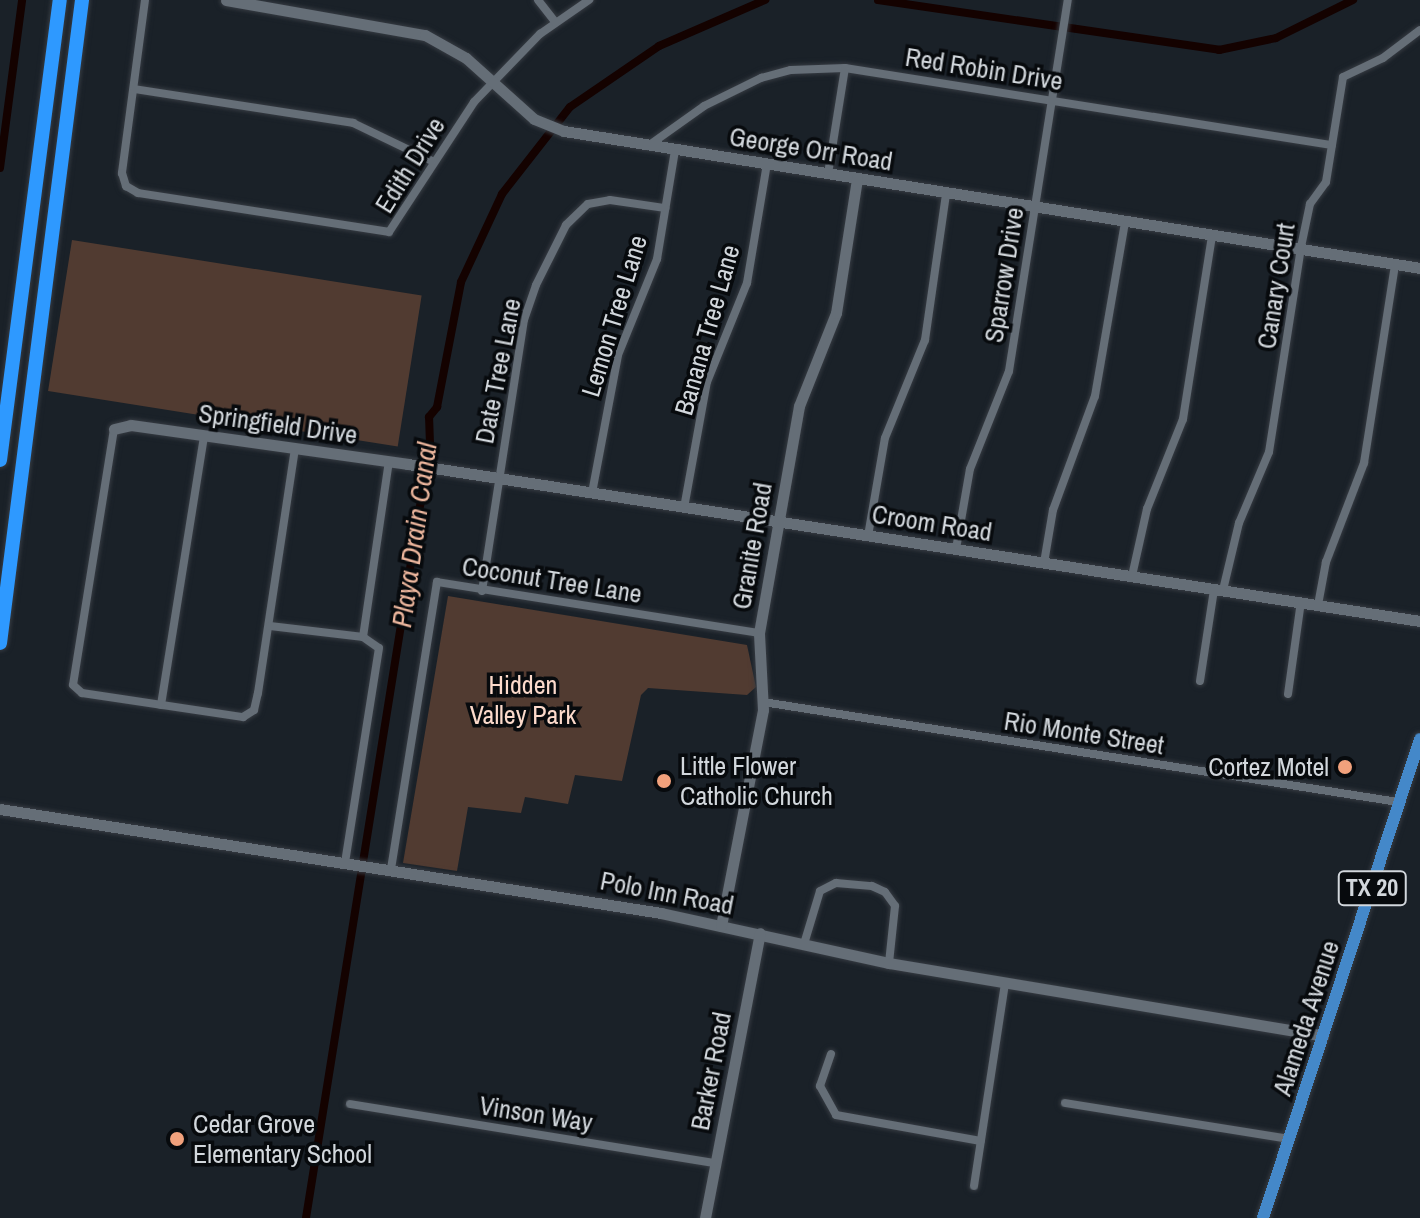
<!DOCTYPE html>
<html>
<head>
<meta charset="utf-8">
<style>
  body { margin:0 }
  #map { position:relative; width:1420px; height:1218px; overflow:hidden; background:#1a2128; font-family:"Archivo Narrow",sans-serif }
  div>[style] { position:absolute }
  .green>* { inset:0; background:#513b31; transform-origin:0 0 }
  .canal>* { height:8px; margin:-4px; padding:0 4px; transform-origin:4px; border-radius:4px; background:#140200 }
  .roads { filter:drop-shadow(0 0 2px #363b42) drop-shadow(0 0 2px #363b42) }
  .street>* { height:8px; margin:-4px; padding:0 4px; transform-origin:4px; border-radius:4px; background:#656e77 }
  .secondary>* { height:11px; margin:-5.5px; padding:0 5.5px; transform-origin:5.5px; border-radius:5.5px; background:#656e77 }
  .primary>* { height:12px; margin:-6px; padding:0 6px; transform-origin:6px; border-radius:6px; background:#4488c9 }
  .highway>* { height:14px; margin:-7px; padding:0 7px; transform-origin:7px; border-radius:7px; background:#2e99ff }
  .dots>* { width:22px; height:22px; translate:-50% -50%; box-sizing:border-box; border:4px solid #070a0d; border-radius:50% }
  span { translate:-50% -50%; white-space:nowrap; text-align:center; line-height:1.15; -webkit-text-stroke:7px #070a0d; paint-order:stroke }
  .shield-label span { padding:2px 6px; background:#070a0d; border:2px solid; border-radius:6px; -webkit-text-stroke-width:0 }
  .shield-label { font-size:24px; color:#d2d7dc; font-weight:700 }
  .street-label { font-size:26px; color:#d2d7dc }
  .park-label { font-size:26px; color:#fcdacb }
  .poi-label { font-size:26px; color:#d2d7dc }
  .left { translate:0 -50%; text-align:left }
  .right { translate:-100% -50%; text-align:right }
  .water-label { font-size:28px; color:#ecb69d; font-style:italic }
</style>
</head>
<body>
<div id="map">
  <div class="green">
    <div style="left:72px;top:240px;width:354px;height:153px;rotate:9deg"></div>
    <div style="clip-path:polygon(448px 596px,747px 645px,756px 687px,747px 695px,648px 688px,641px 695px,622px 781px,575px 775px,568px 804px,525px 797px,521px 813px,468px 807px,457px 871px,403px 863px)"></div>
  </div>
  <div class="canal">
    <div style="left:878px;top:0;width:345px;rotate:8.3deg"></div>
    <div style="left:1219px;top:50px;width:58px;rotate:-11.9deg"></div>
    <div style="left:1276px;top:38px;width:86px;rotate:-26.3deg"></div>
    <div style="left:0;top:168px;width:169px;rotate:-82.5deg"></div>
    <div style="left:306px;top:1218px;width:784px;rotate:-80.9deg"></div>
    <div style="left:430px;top:444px;width:27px;rotate:-92deg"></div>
    <div style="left:429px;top:417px;width:13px;rotate:-51deg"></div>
    <div style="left:437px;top:407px;width:127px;rotate:-79.1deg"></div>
    <div style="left:461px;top:282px;width:97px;rotate:-65deg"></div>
    <div style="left:502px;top:194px;width:110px;rotate:-52deg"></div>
    <div style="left:570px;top:107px;width:108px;rotate:-34.4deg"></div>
    <div style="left:659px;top:46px;width:116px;rotate:-23.5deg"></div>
  </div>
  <div class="roads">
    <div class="street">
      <div style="left:145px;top:0;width:175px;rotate:97.6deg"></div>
      <div style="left:122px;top:173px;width:14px;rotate:73deg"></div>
      <div style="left:126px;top:186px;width:14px;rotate:30deg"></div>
      <div style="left:138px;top:193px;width:254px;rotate:8.8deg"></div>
      <div style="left:389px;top:232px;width:155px;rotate:-56.8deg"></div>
      <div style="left:474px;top:102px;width:95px;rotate:-45.9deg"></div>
      <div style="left:540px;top:34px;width:60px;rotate:-34.8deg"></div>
      <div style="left:538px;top:0;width:28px;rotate:52deg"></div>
      <div style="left:134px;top:89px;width:222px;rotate:8.8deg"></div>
      <div style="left:353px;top:123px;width:88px;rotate:25.7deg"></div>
      <div style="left:648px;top:146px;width:69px;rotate:-35.5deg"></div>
      <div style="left:704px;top:106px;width:64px;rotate:-26.2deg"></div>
      <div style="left:761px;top:78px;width:31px;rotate:-15deg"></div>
      <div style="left:791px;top:70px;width:54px;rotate:-2.1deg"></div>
      <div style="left:845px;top:68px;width:493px;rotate:9deg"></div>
      <div style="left:828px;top:174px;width:107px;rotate:-80.9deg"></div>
      <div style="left:114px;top:429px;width:259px;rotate:99.1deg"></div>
      <div style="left:73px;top:685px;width:12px;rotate:42deg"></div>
      <div style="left:82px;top:693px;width:163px;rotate:8.5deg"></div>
      <div style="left:243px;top:717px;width:13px;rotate:-32deg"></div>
      <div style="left:254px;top:710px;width:17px;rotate:-77deg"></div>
      <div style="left:258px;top:693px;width:247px;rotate:-81.4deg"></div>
      <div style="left:592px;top:493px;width:140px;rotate:-79.3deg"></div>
      <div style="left:618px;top:355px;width:104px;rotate:-67.9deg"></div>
      <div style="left:657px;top:259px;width:110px;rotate:-80.6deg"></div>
      <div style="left:684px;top:508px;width:128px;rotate:-79.7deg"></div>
      <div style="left:707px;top:382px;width:107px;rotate:-68deg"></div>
      <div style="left:747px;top:283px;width:121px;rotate:-80.5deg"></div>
      <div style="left:868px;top:536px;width:99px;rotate:-80.2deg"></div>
      <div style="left:885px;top:438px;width:106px;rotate:-67.8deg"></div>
      <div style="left:925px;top:340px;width:148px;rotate:-81.8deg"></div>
      <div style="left:956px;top:549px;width:81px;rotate:-80.1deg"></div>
      <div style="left:970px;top:469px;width:105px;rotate:-68.3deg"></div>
      <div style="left:1009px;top:371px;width:376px;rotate:-81deg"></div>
      <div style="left:1044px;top:563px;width:54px;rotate:-80.4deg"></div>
      <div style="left:1053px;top:510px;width:121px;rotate:-69.8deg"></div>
      <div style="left:1095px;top:396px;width:177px;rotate:-80.2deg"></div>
      <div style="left:1132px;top:576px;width:69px;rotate:-77.4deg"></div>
      <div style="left:1147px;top:509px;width:97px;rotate:-68.2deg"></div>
      <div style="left:1183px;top:419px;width:186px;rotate:-81deg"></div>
      <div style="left:1223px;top:590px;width:69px;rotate:-76.6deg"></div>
      <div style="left:1239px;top:523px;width:77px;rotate:-67.1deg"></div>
      <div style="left:1269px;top:452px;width:207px;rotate:-81.1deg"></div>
      <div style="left:1301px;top:247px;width:44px;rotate:-78.2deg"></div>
      <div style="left:1310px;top:204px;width:27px;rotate:-54deg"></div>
      <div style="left:1326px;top:182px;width:106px;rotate:-80.8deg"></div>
      <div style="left:1343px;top:77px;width:44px;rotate:-25.4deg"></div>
      <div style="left:1383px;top:58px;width:46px;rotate:-37.1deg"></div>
      <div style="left:482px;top:591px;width:274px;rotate:-81.2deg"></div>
      <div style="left:524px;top:320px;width:37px;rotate:-71deg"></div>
      <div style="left:536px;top:285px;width:67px;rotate:-63.4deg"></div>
      <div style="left:566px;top:225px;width:30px;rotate:-44deg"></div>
      <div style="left:588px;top:204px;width:22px;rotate:-10deg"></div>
      <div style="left:610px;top:200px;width:56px;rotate:8.3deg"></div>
      <div style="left:1318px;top:605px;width:44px;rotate:-79.5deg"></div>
      <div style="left:1326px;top:562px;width:106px;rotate:-69deg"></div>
      <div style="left:1364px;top:463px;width:201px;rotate:-81.1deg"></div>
      <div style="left:270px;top:626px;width:94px;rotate:6.7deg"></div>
      <div style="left:363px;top:637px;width:19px;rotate:35deg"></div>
      <div style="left:379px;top:648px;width:217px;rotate:99deg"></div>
      <div style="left:363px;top:637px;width:178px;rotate:-81.6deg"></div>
      <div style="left:1200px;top:681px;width:93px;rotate:-81.3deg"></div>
      <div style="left:1288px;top:694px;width:93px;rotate:-82deg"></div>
      <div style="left:763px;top:702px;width:643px;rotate:8.95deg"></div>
      <div style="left:161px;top:705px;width:271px;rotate:-80.9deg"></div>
      <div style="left:391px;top:869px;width:291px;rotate:-80.9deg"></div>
      <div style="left:437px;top:582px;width:326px;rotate:9deg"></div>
      <div style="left:804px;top:944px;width:55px;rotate:-73.2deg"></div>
      <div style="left:820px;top:891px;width:18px;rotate:-27deg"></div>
      <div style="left:836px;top:883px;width:36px;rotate:5deg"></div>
      <div style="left:872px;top:886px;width:14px;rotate:25deg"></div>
      <div style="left:885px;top:892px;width:17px;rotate:54deg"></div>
      <div style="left:895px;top:906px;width:57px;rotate:96deg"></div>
      <div style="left:831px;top:1054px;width:34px;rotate:109deg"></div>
      <div style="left:820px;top:1086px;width:33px;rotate:61deg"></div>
      <div style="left:836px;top:1115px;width:147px;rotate:10.2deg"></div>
      <div style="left:1065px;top:1103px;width:228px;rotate:9.1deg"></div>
      <div style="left:350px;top:1104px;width:371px;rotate:9.2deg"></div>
      <div style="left:974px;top:1186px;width:205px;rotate:-81.3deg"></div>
    </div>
    <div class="secondary">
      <div style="left:226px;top:0;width:202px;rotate:10deg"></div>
      <div style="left:425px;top:35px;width:47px;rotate:29.3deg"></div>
      <div style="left:466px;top:58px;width:91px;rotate:41.9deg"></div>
      <div style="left:534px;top:119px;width:32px;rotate:22deg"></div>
      <div style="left:564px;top:131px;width:867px;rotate:9.09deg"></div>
      <div style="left:114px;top:429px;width:17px;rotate:-13deg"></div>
      <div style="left:131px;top:425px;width:280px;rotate:8deg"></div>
      <div style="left:408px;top:464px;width:1024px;rotate:8.82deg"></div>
      <div style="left:0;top:809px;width:669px;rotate:8.94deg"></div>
      <div style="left:661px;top:913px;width:233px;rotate:12.4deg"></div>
      <div style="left:889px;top:963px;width:440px;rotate:9.5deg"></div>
      <div style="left:721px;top:926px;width:220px;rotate:-79deg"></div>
      <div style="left:763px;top:710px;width:77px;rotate:-93deg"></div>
      <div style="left:759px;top:633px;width:230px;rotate:-80deg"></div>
      <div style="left:799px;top:406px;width:100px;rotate:-68.3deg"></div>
      <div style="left:836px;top:313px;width:136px;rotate:-81.1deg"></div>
      <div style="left:705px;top:1218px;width:290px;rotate:-79.1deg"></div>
    </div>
    <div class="primary">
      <div style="left:1263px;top:1218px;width:504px;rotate:-71.85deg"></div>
    </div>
    <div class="highway">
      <div style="left:0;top:460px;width:464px;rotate:-82.6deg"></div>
      <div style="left:0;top:643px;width:648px;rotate:-82.73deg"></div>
    </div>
  </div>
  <div class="dots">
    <div style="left:1345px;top:767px;background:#f1a17c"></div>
    <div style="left:664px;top:781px;background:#f1a17c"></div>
    <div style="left:177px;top:1139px;background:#f1a17c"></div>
  </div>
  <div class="shield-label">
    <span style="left:1372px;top:888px">TX 20</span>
  </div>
  <div class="street-label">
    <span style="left:984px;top:69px;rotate:9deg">Red Robin Drive</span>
    <span style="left:811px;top:149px;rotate:9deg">George Orr Road</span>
    <span style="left:410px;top:165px;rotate:-58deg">Edith Drive</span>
    <span style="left:1004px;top:275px;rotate:-81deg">Sparrow Drive</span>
    <span style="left:1276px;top:286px;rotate:-81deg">Canary Court</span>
    <span style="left:614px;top:316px;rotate:-73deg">Lemon Tree Lane</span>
    <span style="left:707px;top:330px;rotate:-74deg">Banana Tree Lane</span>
    <span style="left:498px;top:371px;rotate:-79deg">Date Tree Lane</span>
    <span style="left:278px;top:424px;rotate:8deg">Springfield Drive</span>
    <span style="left:932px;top:523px;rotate:9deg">Croom Road</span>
    <span style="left:752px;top:546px;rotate:-80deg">Granite Road</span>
    <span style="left:552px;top:580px;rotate:9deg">Coconut Tree Lane</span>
    <span style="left:1084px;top:733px;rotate:9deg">Rio Monte Street</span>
    <span style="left:667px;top:893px;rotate:11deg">Polo Inn Road</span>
    <span style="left:1306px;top:1018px;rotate:-72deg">Alameda Avenue</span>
    <span style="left:711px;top:1071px;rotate:-79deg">Barker Road</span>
    <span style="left:536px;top:1114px;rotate:9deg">Vinson Way</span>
  </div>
  <div class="park-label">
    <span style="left:523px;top:700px">Hidden<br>Valley Park</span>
  </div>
  <div class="poi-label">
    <span class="left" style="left:680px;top:781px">Little Flower<br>Catholic Church</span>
    <span class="right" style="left:1329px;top:767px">Cortez Motel</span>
    <span class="left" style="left:193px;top:1139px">Cedar Grove<br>Elementary School</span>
  </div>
  <div class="water-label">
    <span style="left:414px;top:535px;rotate:-82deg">Playa Drain Canal</span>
  </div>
</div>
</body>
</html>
